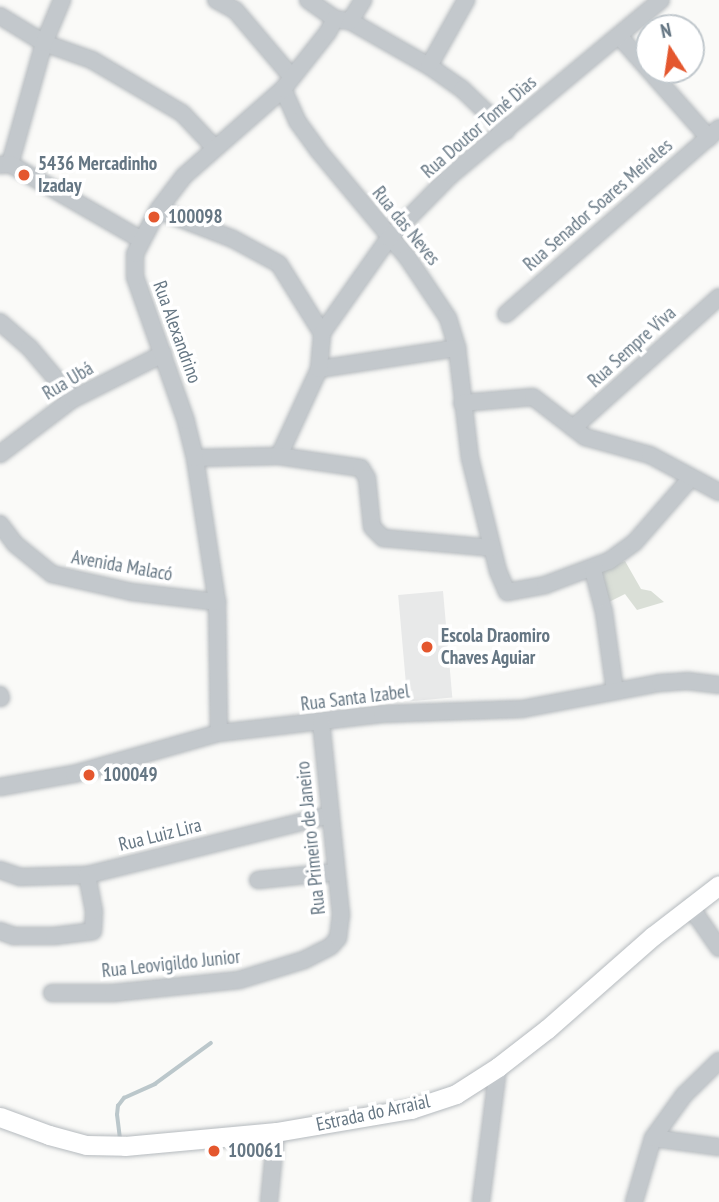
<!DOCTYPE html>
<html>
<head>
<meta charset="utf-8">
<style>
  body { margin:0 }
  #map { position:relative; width:719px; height:1202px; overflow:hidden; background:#fafaf8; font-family:"PT Sans Narrow",sans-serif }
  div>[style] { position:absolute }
  .built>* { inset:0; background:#e8e9e9; transform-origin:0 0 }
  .green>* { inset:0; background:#dadfd7 }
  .stream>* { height:3.5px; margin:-1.75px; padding:0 1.75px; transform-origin:1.75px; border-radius:1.75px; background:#bbc7cb }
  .roads { filter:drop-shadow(0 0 2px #b5babe) drop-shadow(0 0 2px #b5babe) }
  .minor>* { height:16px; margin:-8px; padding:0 8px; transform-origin:8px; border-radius:8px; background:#c3c8cc }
  .major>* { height:19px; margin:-9.5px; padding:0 9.5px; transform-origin:9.5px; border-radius:9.5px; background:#fff }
  .dots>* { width:19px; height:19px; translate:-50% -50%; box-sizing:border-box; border:4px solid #fff; border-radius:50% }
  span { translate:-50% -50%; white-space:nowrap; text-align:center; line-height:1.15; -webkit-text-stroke:7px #fff; paint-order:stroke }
  .street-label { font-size:19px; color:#657683 }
  .poi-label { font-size:19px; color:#657683; font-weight:700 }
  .left { translate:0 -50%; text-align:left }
  .north { position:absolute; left:635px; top:14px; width:70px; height:70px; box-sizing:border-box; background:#fff; border:2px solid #c1c8cd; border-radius:50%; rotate:348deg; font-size:19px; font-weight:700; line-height:28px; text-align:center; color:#657683 }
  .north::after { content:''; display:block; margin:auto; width:24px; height:32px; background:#e4572e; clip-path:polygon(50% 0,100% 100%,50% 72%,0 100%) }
</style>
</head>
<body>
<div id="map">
  <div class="built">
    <div style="left:443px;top:591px;width:107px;height:45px;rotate:85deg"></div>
  </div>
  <div class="green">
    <div style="clip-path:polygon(625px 561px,641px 589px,651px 591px,664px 602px,637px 610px,625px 594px,609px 602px,596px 573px)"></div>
  </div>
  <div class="stream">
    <div style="left:120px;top:1139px;width:24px;rotate:-97deg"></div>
    <div style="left:117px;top:1115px;width:9px;rotate:-84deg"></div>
    <div style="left:118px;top:1106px;width:10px;rotate:-53deg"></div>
    <div style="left:124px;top:1098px;width:34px;rotate:-24deg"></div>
    <div style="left:155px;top:1084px;width:69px;rotate:-36.2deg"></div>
  </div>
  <div class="roads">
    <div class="minor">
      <div style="left:216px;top:0;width:21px;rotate:28deg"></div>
      <div style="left:235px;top:10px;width:87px;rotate:49.7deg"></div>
      <div style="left:308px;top:0;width:33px;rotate:35deg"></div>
      <div style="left:335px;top:19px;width:15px;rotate:8deg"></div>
      <div style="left:350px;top:21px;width:91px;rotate:29.7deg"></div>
      <div style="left:429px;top:66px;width:40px;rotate:34.9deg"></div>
      <div style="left:462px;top:89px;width:61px;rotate:43.7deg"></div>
      <div style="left:0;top:16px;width:52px;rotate:31.5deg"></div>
      <div style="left:44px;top:43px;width:51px;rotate:19.5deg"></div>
      <div style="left:92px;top:60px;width:104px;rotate:30.5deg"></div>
      <div style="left:182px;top:113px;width:47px;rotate:46.7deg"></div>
      <div style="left:350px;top:21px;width:25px;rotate:-58deg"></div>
      <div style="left:619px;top:36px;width:136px;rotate:48.6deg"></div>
      <div style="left:429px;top:66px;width:76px;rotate:-60.7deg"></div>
      <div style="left:283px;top:89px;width:35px;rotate:66deg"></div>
      <div style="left:297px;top:121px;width:34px;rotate:54deg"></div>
      <div style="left:317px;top:149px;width:141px;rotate:50.2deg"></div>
      <div style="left:407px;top:257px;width:73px;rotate:56.1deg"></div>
      <div style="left:448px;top:318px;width:31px;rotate:73deg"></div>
      <div style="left:457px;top:348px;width:111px;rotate:83.3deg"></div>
      <div style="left:470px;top:458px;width:116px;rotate:76.1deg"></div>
      <div style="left:498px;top:571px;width:23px;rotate:67deg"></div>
      <div style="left:507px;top:592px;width:39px;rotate:-10deg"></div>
      <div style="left:545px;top:585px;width:68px;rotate:-20.6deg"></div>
      <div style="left:609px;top:561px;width:31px;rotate:-36deg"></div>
      <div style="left:634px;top:543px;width:86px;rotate:-48.8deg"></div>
      <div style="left:10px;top:164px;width:126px;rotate:-74.3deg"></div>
      <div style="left:44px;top:43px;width:47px;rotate:-67.3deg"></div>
      <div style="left:0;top:165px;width:10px;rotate:-6deg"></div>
      <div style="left:10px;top:164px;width:150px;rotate:30deg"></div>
      <div style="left:158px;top:210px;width:80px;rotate:21.1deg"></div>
      <div style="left:233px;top:239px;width:52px;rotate:28.5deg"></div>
      <div style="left:279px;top:264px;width:81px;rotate:58.1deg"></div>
      <div style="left:506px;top:314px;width:283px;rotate:-41.1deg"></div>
      <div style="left:0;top:322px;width:38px;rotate:41deg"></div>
      <div style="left:29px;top:347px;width:68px;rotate:49.8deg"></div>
      <div style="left:319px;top:369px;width:140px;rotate:-8.7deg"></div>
      <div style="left:462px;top:403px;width:71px;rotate:-4.8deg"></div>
      <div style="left:533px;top:397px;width:66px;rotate:37.6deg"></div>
      <div style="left:585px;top:437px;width:67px;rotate:15.5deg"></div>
      <div style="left:650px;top:455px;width:78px;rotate:28.2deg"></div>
      <div style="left:573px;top:428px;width:196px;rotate:-41.9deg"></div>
      <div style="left:0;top:454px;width:91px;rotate:-37deg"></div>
      <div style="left:73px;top:399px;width:101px;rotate:-26.6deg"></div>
      <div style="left:279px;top:456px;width:96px;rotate:-65.3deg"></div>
      <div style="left:319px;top:369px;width:36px;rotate:-85deg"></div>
      <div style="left:322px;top:333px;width:116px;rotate:-54.8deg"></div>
      <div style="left:389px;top:238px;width:88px;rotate:-45.5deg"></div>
      <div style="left:451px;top:175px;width:273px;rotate:-39.8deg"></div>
      <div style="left:195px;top:458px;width:84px;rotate:-1.4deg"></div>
      <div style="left:279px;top:456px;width:83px;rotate:8.3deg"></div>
      <div style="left:361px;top:468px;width:12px;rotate:59deg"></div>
      <div style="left:367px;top:478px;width:49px;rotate:84.2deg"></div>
      <div style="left:372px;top:527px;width:16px;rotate:45deg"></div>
      <div style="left:383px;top:538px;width:109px;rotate:5.2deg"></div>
      <div style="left:0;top:524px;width:25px;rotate:53deg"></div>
      <div style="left:15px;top:544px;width:48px;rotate:39deg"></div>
      <div style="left:52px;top:574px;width:82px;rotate:12.7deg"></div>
      <div style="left:132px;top:592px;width:86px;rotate:6.7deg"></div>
      <div style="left:593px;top:570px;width:43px;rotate:75.3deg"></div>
      <div style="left:604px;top:612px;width:80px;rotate:82.1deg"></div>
      <div style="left:0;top:695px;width:3px;rotate:72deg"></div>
      <div style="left:219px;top:733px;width:131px;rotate:-90.9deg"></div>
      <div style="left:217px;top:602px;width:146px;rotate:-98.7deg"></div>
      <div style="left:195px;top:458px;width:38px;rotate:-104deg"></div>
      <div style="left:186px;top:421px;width:153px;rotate:-109.5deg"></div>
      <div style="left:135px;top:277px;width:23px;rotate:-90deg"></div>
      <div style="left:135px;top:254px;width:50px;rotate:-62.4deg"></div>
      <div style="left:158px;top:210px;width:43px;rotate:-52.6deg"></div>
      <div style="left:184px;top:176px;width:132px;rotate:-41.3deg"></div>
      <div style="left:283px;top:89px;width:73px;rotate:-51.7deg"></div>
      <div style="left:328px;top:32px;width:15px;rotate:-62deg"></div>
      <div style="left:0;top:787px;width:75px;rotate:-10deg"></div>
      <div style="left:74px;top:774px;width:151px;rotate:-15.8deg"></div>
      <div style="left:219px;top:733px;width:164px;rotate:-6.6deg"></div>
      <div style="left:382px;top:714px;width:140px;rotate:-2deg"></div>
      <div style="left:522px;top:709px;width:140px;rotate:-10.7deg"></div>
      <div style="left:660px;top:683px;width:27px;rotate:-4deg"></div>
      <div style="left:687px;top:681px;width:32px;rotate:7deg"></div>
      <div style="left:0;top:870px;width:21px;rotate:19deg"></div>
      <div style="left:20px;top:877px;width:67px;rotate:-1.7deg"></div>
      <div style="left:87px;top:875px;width:249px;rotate:-13.9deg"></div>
      <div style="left:258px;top:880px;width:78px;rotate:-5.9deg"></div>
      <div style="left:690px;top:906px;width:51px;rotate:55.4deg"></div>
      <div style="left:0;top:931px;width:15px;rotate:20deg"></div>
      <div style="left:14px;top:936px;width:40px"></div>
      <div style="left:54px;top:936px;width:39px;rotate:-7deg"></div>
      <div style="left:93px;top:931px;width:20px;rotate:-87deg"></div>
      <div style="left:94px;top:911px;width:37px;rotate:-101deg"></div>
      <div style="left:52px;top:993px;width:61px"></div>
      <div style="left:113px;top:993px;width:127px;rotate:-5.9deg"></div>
      <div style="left:239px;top:980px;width:68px;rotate:-17.1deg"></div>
      <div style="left:304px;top:960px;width:30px;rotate:-27deg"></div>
      <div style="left:331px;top:946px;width:11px;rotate:-49deg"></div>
      <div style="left:338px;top:938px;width:23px;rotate:-83deg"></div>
      <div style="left:341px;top:915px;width:193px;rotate:-95.9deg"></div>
      <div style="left:653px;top:1138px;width:67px;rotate:7.8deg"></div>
      <div style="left:269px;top:1202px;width:70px;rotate:-84.3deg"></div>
      <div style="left:481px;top:1202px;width:136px;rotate:-82.8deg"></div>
      <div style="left:634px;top:1202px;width:67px;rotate:-73.5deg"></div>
      <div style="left:653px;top:1138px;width:53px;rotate:-54.2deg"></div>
      <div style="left:684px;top:1095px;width:49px;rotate:-44.2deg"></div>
    </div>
    <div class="major">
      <div style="left:0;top:1117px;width:52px;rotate:20.2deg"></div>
      <div style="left:49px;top:1135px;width:38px;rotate:15deg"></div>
      <div style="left:86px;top:1145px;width:39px;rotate:1deg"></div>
      <div style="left:125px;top:1146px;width:152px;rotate:-5.3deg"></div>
      <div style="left:276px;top:1132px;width:137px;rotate:-9.7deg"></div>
      <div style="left:411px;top:1109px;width:47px;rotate:-18.4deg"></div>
      <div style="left:456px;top:1094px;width:50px;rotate:-32.7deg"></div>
      <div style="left:498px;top:1067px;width:62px;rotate:-37.8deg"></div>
      <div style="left:547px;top:1029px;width:141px;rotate:-41.3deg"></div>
      <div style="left:653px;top:936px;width:83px;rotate:-37.7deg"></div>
    </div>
  </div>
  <div class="dots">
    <div style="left:24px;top:175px;background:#e4572e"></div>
    <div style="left:154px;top:217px;background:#e4572e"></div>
    <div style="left:427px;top:647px;background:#e4572e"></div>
    <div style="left:89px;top:775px;background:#e4572e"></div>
    <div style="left:214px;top:1151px;background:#e4572e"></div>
  </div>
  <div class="street-label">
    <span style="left:479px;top:127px;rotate:-41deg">Rua Doutor Tomé Dias</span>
    <span style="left:598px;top:205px;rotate:-41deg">Rua Senador Soares Meireles</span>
    <span style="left:406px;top:226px;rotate:51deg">Rua das Neves</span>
    <span style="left:177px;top:332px;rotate:70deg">Rua Alexandrino</span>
    <span style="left:632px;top:347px;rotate:-42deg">Rua Sempre Viva</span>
    <span style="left:68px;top:381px;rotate:-31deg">Rua Ubá</span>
    <span style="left:122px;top:566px;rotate:10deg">Avenida Malacó</span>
    <span style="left:355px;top:698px;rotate:-7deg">Rua Santa Izabel</span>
    <span style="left:160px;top:835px;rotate:-14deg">Rua Luiz Lira</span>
    <span style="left:311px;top:838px;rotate:-96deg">Rua Primeiro de Janeiro</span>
    <span style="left:171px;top:964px;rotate:-6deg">Rua Leovigildo Junior</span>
    <span style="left:373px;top:1113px;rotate:-12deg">Estrada do Arraial</span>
  </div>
  <div class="poi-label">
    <span class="left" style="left:38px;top:175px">5436 Mercadinho<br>Izaday</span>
    <span class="left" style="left:168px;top:217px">100098</span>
    <span class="left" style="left:441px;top:647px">Escola Draomiro<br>Chaves Aguiar</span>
    <span class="left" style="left:103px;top:775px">100049</span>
    <span class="left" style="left:228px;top:1151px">100061</span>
  </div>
  <div class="north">N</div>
</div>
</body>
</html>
